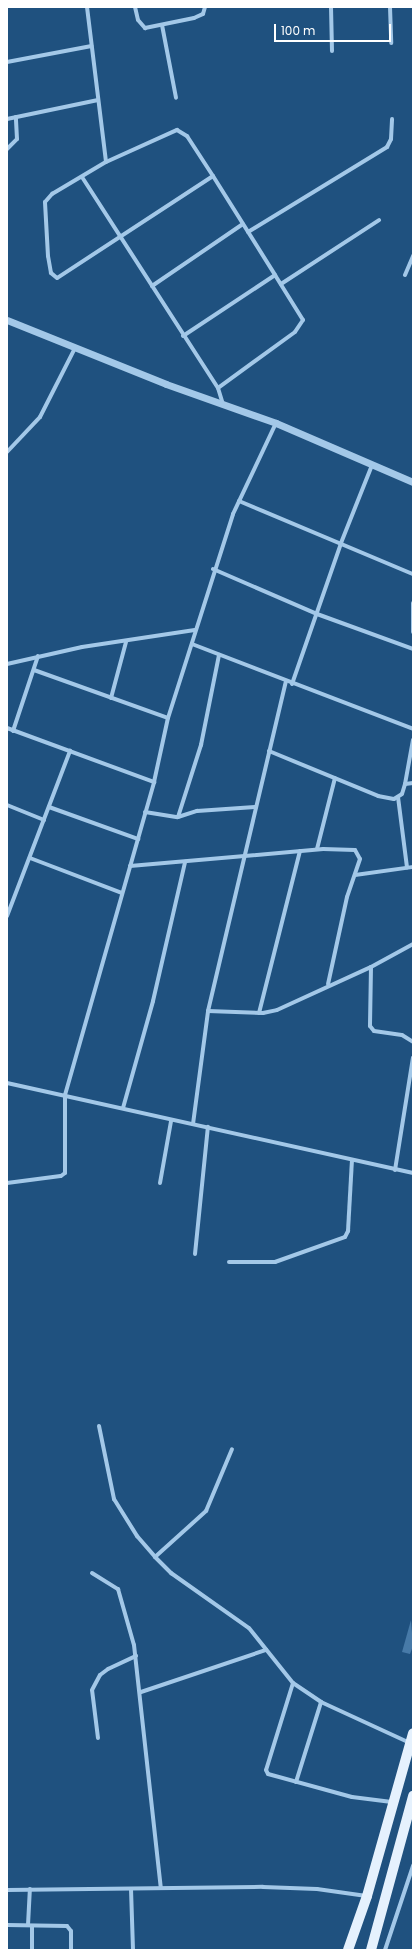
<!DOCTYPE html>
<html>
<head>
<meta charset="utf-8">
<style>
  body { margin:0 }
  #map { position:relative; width:420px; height:1957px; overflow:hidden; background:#1f517f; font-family:Poppins,sans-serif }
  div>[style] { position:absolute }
  .building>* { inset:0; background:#477aa8 }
  .minor>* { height:4px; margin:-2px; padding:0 2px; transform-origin:2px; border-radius:2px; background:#a3c8e8 }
  .tertiary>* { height:7px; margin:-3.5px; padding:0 3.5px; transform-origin:3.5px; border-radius:3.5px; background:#a3c8e8 }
  .primary>* { height:10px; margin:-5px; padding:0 5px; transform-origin:5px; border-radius:5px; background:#e5f1fd }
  span { translate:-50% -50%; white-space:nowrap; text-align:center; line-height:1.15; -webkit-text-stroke:3px #1f517f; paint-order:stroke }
  .frame { position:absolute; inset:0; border:8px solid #fff; pointer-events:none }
  .scale { position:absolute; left:274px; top:24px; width:117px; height:18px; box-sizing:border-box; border:2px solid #fff; border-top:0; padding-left:5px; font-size:12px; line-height:14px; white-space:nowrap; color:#fff; -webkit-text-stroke:3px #1f517f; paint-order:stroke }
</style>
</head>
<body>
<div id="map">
  <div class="building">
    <div style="clip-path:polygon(411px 1620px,413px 1646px,410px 1654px,402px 1652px)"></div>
  </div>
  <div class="minor">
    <div style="left:87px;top:7px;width:156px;rotate:83deg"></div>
    <div style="left:135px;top:7px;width:13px;rotate:77deg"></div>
    <div style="left:138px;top:20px;width:11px;rotate:49deg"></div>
    <div style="left:145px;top:28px;width:50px;rotate:-11.5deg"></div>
    <div style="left:194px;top:18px;width:10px;rotate:-24deg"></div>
    <div style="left:203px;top:14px;width:7px;rotate:-74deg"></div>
    <div style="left:331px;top:7px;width:44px;rotate:88.7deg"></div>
    <div style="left:390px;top:7px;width:36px;rotate:88deg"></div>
    <div style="left:162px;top:25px;width:74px;rotate:79.1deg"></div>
    <div style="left:7px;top:62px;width:86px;rotate:-10.7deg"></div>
    <div style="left:7px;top:119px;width:93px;rotate:-11.8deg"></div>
    <div style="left:7px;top:149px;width:14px;rotate:-45deg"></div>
    <div style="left:17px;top:139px;width:22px;rotate:-93deg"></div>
    <div style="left:213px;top:176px;width:186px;rotate:146.8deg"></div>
    <div style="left:57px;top:278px;width:8px;rotate:-140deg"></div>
    <div style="left:51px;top:273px;width:17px;rotate:-100deg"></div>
    <div style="left:48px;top:256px;width:54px;rotate:-93.2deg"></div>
    <div style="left:45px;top:202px;width:11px;rotate:-49deg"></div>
    <div style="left:52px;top:194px;width:63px;rotate:-30.7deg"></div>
    <div style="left:106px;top:162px;width:78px;rotate:-24.3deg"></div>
    <div style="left:177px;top:130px;width:12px;rotate:31deg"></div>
    <div style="left:187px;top:136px;width:48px;rotate:57deg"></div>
    <div style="left:213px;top:176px;width:117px;rotate:57.9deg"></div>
    <div style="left:275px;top:275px;width:53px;rotate:58.1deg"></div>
    <div style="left:303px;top:320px;width:14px;rotate:124deg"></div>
    <div style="left:295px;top:332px;width:95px;rotate:144deg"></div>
    <div style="left:82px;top:177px;width:251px;rotate:57.2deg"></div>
    <div style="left:218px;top:388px;width:17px;rotate:73deg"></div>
    <div style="left:248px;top:232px;width:163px;rotate:-31.4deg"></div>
    <div style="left:387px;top:147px;width:9px;rotate:-63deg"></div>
    <div style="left:391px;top:139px;width:20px;rotate:-87deg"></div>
    <div style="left:405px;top:275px;width:21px;rotate:-67deg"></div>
    <div style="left:281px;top:284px;width:117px;rotate:-33.1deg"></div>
    <div style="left:152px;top:286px;width:110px;rotate:-34.3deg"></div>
    <div style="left:183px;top:336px;width:110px;rotate:-33.5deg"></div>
    <div style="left:7px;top:452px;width:48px;rotate:-46.7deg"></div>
    <div style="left:40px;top:417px;width:77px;rotate:-63.1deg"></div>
    <div style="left:239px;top:501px;width:189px;rotate:22.8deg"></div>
    <div style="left:213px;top:569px;width:113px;rotate:23.4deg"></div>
    <div style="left:317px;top:614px;width:102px;rotate:20deg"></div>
    <div style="left:413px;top:603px;width:29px;rotate:90deg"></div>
    <div style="left:192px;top:644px;width:237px;rotate:21deg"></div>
    <div style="left:7px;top:664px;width:77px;rotate:-12.8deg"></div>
    <div style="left:82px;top:647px;width:114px;rotate:-8.6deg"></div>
    <div style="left:34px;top:670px;width:142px;rotate:19.7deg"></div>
    <div style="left:292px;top:684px;width:149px;rotate:-70.8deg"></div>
    <div style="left:341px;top:543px;width:84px;rotate:-68.3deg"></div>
    <div style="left:111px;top:698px;width:58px;rotate:-75deg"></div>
    <div style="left:7px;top:728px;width:157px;rotate:20.2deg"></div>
    <div style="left:13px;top:731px;width:79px;rotate:-71.6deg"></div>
    <div style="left:269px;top:751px;width:118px;rotate:22.4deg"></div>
    <div style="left:378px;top:796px;width:16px;rotate:11deg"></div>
    <div style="left:394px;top:799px;width:9px;rotate:-32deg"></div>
    <div style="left:402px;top:794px;width:10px;rotate:-73deg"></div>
    <div style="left:405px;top:784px;width:45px;rotate:-79.7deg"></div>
    <div style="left:405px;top:784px;width:8px;rotate:-7deg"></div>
    <div style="left:398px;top:797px;width:71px;rotate:82.7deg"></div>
    <div style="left:7px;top:805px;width:40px;rotate:22deg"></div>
    <div style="left:49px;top:807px;width:95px;rotate:19.8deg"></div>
    <div style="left:145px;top:812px;width:33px;rotate:9deg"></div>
    <div style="left:178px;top:817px;width:20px;rotate:-18deg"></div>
    <div style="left:197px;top:811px;width:58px;rotate:-3.9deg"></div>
    <div style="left:178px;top:817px;width:76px;rotate:-72.3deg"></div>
    <div style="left:201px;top:745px;width:92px;rotate:-78.7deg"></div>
    <div style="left:317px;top:849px;width:73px;rotate:-75.8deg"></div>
    <div style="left:30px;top:858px;width:98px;rotate:20.8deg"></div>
    <div style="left:130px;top:866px;width:194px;rotate:-5deg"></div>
    <div style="left:323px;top:849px;width:32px;rotate:2deg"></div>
    <div style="left:355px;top:850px;width:10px;rotate:61deg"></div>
    <div style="left:360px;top:859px;width:40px;rotate:108.9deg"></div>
    <div style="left:347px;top:897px;width:89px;rotate:102.3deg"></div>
    <div style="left:355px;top:875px;width:59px;rotate:-7.9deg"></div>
    <div style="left:7px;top:916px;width:177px;rotate:-69.1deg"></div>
    <div style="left:371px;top:967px;width:59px;rotate:91deg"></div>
    <div style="left:370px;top:1026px;width:6px;rotate:51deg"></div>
    <div style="left:374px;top:1031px;width:28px;rotate:8deg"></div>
    <div style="left:402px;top:1035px;width:13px;rotate:32deg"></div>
    <div style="left:208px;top:1011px;width:55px;rotate:2.1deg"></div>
    <div style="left:263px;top:1013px;width:14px;rotate:-12deg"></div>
    <div style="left:277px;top:1010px;width:103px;rotate:-24.6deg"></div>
    <div style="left:371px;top:967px;width:48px;rotate:-28.7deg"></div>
    <div style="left:259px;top:1013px;width:167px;rotate:-75.8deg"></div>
    <div style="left:7px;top:1083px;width:416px;rotate:12.5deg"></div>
    <div style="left:123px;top:1108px;width:111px;rotate:-74.3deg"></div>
    <div style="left:153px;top:1001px;width:143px;rotate:-77deg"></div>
    <div style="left:193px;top:1124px;width:114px;rotate:-82.4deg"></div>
    <div style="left:208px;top:1011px;width:338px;rotate:-76.7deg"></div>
    <div style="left:395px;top:1170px;width:114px;rotate:-80.9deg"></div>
    <div style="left:7px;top:1183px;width:54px;rotate:-7.4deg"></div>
    <div style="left:61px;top:1176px;width:5px;rotate:-37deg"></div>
    <div style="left:65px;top:1173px;width:78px;rotate:-90deg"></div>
    <div style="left:65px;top:1095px;width:325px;rotate:-74.1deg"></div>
    <div style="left:154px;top:782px;width:66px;rotate:-77.7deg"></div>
    <div style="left:168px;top:718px;width:214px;rotate:-72.3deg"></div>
    <div style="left:233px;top:514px;width:101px;rotate:-64.7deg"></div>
    <div style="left:160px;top:1183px;width:63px;rotate:-79.9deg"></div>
    <div style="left:195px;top:1254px;width:128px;rotate:-84.2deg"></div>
    <div style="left:229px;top:1262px;width:46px"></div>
    <div style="left:275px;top:1262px;width:74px;rotate:-19.7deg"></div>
    <div style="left:345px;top:1237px;width:7px;rotate:-63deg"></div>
    <div style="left:348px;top:1231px;width:71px;rotate:-86.8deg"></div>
    <div style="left:99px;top:1426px;width:75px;rotate:78.4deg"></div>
    <div style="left:114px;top:1499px;width:44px;rotate:58.1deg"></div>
    <div style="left:137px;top:1536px;width:28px;rotate:49deg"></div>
    <div style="left:155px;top:1557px;width:23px;rotate:45deg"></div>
    <div style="left:171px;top:1573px;width:95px;rotate:35.2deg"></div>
    <div style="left:249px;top:1628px;width:70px;rotate:51.3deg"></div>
    <div style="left:293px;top:1683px;width:34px;rotate:34deg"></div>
    <div style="left:321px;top:1702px;width:98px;rotate:24.7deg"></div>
    <div style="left:155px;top:1557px;width:69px;rotate:-42deg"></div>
    <div style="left:206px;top:1511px;width:67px;rotate:-67.2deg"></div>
    <div style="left:92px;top:1573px;width:31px;rotate:32deg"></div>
    <div style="left:118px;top:1589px;width:58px;rotate:74.1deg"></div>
    <div style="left:134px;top:1645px;width:244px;rotate:83.7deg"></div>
    <div style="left:293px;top:1683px;width:91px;rotate:107.2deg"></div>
    <div style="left:266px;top:1770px;width:4px;rotate:63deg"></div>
    <div style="left:268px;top:1774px;width:87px;rotate:15.3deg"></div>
    <div style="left:352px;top:1797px;width:40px;rotate:7.1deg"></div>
    <div style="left:141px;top:1692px;width:132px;rotate:-18.6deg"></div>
    <div style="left:98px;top:1738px;width:48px;rotate:-97.1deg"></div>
    <div style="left:92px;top:1690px;width:17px;rotate:-62deg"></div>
    <div style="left:100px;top:1675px;width:10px;rotate:-37deg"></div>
    <div style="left:108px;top:1669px;width:31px;rotate:-25deg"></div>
    <div style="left:296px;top:1782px;width:84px;rotate:-72.6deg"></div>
    <div style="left:131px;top:1889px;width:61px;rotate:88.1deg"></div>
    <div style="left:7px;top:1890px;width:256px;rotate:-0.7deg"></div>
    <div style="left:263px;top:1887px;width:54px;rotate:2.1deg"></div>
    <div style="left:317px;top:1889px;width:50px;rotate:8deg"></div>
    <div style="left:7px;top:1925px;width:60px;rotate:1deg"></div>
    <div style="left:67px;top:1926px;width:6px;rotate:51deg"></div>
    <div style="left:71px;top:1931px;width:19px;rotate:90deg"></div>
    <div style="left:28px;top:1925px;width:36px;rotate:-87deg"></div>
    <div style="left:32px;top:1950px;width:24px;rotate:-90deg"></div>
    <div style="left:385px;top:1950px;width:89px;rotate:-71.6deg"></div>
  </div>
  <div class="tertiary">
    <div style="left:7px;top:320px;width:171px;rotate:21.9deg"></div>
    <div style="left:166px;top:384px;width:117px;rotate:19.5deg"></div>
    <div style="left:276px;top:423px;width:149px;rotate:23.3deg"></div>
  </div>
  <div class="primary">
    <div style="left:348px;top:1950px;width:57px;rotate:-70.6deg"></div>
    <div style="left:367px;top:1896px;width:169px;rotate:-74.2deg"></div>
    <div style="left:371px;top:1950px;width:160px;rotate:-74.7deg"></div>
  </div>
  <div class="frame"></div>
  <div class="scale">100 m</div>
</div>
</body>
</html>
